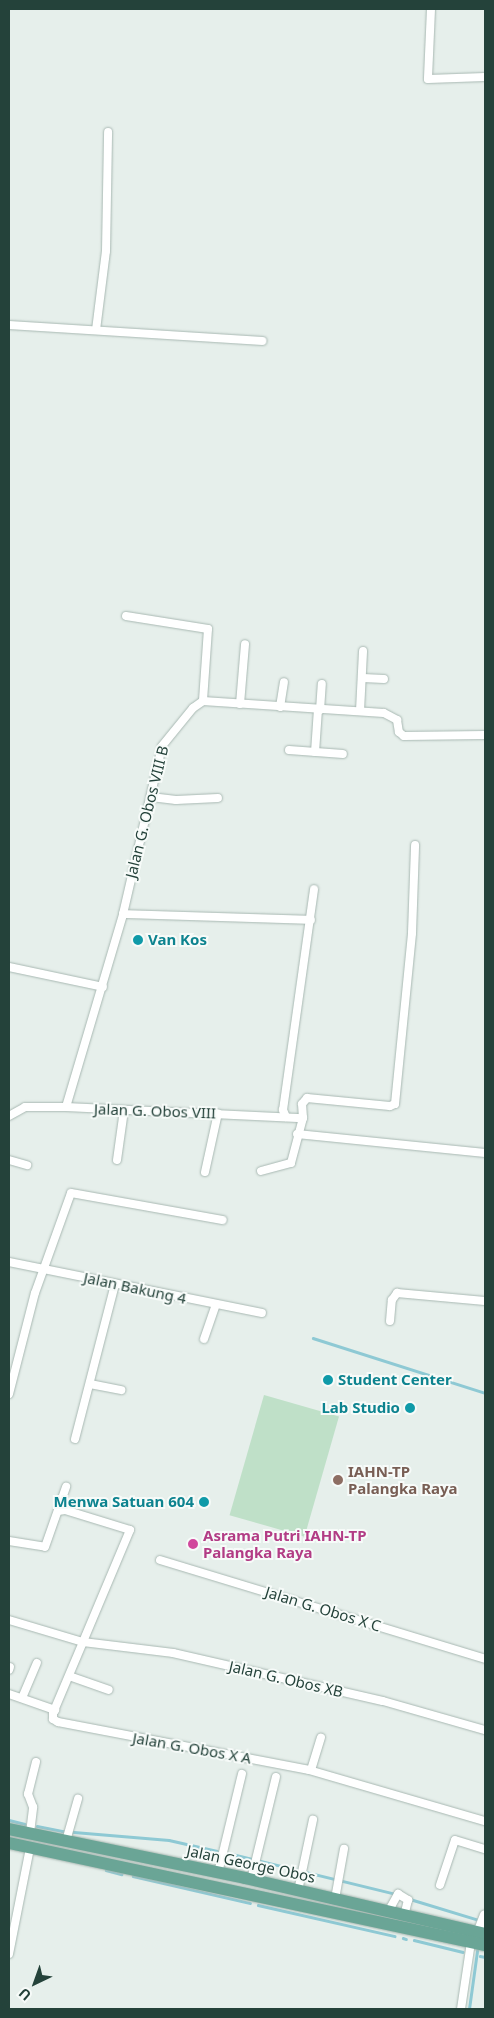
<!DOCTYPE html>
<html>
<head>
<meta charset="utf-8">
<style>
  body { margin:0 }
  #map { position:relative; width:494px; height:2018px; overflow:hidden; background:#e6efeb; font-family:"Noto Sans",sans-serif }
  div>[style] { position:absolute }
  .green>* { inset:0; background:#bfe0c8; transform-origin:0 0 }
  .stream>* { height:2.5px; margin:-1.25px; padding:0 1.25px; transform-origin:1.25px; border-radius:1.25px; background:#8ec9d4 }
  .roads { filter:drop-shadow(0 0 1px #a8b8b2) drop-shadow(0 0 1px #a8b8b2) }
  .minor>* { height:8px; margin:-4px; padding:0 4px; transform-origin:4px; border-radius:4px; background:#fff }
  .tertiary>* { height:10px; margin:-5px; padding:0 5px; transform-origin:5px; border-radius:5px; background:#fff }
  .primary>* { height:12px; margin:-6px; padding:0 6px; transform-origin:6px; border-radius:6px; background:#6aa596 }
  .dots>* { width:14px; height:14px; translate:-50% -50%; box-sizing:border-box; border:2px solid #f7fbf9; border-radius:50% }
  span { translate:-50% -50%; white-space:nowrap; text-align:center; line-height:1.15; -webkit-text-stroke:4px #f7fbf9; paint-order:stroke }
  .street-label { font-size:15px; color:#24423a }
  .culture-label { font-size:15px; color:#0d838f; font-weight:700 }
  .left { translate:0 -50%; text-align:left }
  .right { translate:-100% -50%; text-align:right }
  .education-label { font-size:15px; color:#785e54; font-weight:700 }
  .hotel-label { font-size:15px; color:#b23c85; font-weight:700 }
  .frame { position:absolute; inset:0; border:10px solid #24423a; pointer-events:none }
  .north { position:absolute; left:10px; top:1958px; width:50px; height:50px; -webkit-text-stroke:4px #f7fbf9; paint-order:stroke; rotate:222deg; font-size:14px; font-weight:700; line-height:20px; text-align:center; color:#24423a }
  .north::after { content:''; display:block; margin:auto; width:18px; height:22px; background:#24423a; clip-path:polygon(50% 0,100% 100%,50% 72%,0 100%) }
</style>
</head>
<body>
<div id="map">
  <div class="green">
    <div style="left:264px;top:1395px;width:78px;height:125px;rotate:16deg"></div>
  </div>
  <div class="stream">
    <div style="left:313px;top:1338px;width:181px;rotate:17.7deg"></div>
    <div style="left:9px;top:1820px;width:16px;rotate:14deg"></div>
    <div style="left:37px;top:1826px;width:25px;rotate:11deg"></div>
    <div style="left:62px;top:1831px;width:107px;rotate:4.8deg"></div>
    <div style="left:169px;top:1840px;width:49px;rotate:12.9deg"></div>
    <div style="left:228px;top:1853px;width:173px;rotate:13.7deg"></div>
    <div style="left:106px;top:1870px;width:16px;rotate:15deg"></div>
    <div style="left:133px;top:1876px;width:120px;rotate:13deg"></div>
    <div style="left:410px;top:1899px;width:72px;rotate:16.9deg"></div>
    <div style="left:258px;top:1905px;width:140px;rotate:12.8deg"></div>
    <div style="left:403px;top:1938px;width:3px;rotate:18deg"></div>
    <div style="left:414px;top:1940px;width:50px;rotate:13.8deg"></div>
    <div style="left:480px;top:1956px;width:5px;rotate:11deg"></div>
    <div style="left:469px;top:2009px;width:59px;rotate:-82.1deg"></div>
  </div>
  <div class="roads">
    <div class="minor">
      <div style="left:431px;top:9px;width:70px;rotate:92.5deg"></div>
      <div style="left:428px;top:79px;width:57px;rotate:-2deg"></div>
      <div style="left:9px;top:325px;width:254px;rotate:3.6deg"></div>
      <div style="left:96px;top:330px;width:80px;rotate:-82.8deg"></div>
      <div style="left:106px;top:251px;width:119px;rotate:-89deg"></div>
      <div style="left:126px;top:616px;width:83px;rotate:9deg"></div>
      <div style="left:208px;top:629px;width:72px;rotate:94deg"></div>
      <div style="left:363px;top:678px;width:21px;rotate:3deg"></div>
      <div style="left:240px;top:704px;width:60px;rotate:-85.2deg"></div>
      <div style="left:280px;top:707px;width:25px;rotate:-81deg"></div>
      <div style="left:320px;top:710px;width:26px;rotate:-86deg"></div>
      <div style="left:360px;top:711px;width:60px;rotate:-87.1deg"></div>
      <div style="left:289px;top:750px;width:54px;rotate:4.2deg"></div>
      <div style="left:315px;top:752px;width:43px;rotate:-86deg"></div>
      <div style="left:151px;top:797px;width:25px;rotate:7deg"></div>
      <div style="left:176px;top:800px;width:42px;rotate:-2.7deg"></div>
      <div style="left:123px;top:914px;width:188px;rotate:1.8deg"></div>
      <div style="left:9px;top:967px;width:96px;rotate:12deg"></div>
      <div style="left:66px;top:1107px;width:201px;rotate:-73.5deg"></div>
      <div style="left:123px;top:914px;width:172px;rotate:-76.9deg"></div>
      <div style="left:162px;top:746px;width:49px;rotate:-50.8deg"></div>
      <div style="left:193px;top:708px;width:12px;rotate:-35deg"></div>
      <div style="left:203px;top:701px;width:181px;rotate:3.8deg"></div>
      <div style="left:384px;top:713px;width:15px;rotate:28deg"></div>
      <div style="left:397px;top:720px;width:12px;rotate:81deg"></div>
      <div style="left:399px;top:732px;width:6px;rotate:39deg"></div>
      <div style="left:404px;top:736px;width:81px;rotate:-0.7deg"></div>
      <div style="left:9px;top:1116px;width:18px;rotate:-29deg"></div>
      <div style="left:25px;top:1107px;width:41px"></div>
      <div style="left:66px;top:1107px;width:237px;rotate:2.7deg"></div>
      <div style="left:286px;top:1117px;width:8px;rotate:-113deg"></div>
      <div style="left:283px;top:1110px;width:223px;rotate:-82deg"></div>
      <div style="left:297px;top:1134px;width:189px;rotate:5.8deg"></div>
      <div style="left:9px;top:1160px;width:19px;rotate:16deg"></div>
      <div style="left:117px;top:1160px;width:50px;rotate:-82deg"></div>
      <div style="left:261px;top:1171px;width:31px;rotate:-15deg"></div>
      <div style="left:291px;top:1163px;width:47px;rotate:-75.1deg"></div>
      <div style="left:303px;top:1118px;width:14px;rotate:-94deg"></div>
      <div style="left:302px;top:1104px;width:8px;rotate:-50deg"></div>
      <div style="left:307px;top:1098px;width:83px;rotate:5.5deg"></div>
      <div style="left:390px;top:1106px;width:5px;rotate:-22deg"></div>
      <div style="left:395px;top:1104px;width:172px;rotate:-84.3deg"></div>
      <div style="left:412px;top:933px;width:88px;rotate:-88deg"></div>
      <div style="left:205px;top:1172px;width:60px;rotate:-77.6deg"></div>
      <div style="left:9px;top:1262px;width:258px;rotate:11.4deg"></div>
      <div style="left:390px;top:1321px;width:21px;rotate:-85deg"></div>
      <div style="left:392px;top:1300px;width:9px;rotate:-54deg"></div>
      <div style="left:397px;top:1293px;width:88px;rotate:5.2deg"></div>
      <div style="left:204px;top:1339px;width:36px;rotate:-71deg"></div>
      <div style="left:90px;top:1384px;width:32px;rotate:11deg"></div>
      <div style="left:9px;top:1394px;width:104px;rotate:-75.6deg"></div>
      <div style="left:35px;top:1293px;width:106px;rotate:-70.2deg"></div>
      <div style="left:71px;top:1193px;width:154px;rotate:10.1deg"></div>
      <div style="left:75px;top:1439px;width:160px;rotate:-75.5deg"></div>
      <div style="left:58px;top:1511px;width:7px;rotate:-8deg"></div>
      <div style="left:65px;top:1510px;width:68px;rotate:17.1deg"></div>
      <div style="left:130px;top:1530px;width:121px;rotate:112.8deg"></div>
      <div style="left:83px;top:1642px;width:91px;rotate:7deg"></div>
      <div style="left:173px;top:1653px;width:215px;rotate:12.9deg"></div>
      <div style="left:383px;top:1701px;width:106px;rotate:15.9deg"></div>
      <div style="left:9px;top:1541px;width:36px;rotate:9deg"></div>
      <div style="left:45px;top:1547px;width:64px;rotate:-70.7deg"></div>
      <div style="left:160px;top:1560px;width:340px;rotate:16.9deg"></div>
      <div style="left:9px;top:1620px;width:77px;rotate:16.6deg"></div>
      <div style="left:83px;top:1642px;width:77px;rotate:112.9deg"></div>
      <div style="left:53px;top:1713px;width:6px;rotate:90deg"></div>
      <div style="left:53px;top:1719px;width:6px;rotate:31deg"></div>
      <div style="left:58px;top:1722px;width:256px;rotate:10.8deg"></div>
      <div style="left:309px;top:1770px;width:183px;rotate:16.2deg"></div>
      <div style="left:9px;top:1670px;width:3px;rotate:-72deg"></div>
      <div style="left:69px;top:1676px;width:42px;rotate:19.3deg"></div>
      <div style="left:9px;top:1694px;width:49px;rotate:19.2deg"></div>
      <div style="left:22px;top:1698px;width:38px;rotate:-67deg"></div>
      <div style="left:311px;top:1770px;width:34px;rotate:-73deg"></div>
      <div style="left:30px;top:1833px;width:26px;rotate:-83deg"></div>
      <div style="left:33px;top:1807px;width:14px;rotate:-111deg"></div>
      <div style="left:28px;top:1794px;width:33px;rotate:-76deg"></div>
      <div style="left:66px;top:1841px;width:44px;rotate:-74.1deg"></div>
      <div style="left:218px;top:1873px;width:102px;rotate:-76.4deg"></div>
      <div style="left:251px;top:1880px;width:106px;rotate:-76.4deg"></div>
      <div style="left:440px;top:1885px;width:47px;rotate:-71.6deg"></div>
      <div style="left:455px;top:1840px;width:31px;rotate:17deg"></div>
      <div style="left:298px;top:1891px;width:73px;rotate:-78.1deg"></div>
      <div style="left:335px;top:1899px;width:51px;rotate:-79.8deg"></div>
      <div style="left:388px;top:1912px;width:21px;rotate:-61deg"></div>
      <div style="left:398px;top:1894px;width:12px;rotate:31deg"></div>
      <div style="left:408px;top:1900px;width:16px;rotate:104deg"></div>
      <div style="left:9px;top:1954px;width:108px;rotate:-78.8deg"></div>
      <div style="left:461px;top:2009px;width:68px;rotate:-81.5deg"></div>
    </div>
    <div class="tertiary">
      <div style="left:478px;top:1933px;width:19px;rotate:-69deg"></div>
    </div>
    <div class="primary">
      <div style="left:9px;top:1829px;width:241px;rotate:11.7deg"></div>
      <div style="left:245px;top:1878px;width:246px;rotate:13.1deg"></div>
      <div style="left:9px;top:1843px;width:487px;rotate:12.1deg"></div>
    </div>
  </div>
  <div class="dots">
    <div style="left:138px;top:940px;background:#0f9aa8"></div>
    <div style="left:328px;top:1380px;background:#0f9aa8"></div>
    <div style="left:410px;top:1408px;background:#0f9aa8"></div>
    <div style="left:338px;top:1480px;background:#8d6e63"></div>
    <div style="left:204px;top:1502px;background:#0f9aa8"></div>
    <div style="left:193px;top:1544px;background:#d1479c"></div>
  </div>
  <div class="street-label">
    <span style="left:147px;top:812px;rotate:-76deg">Jalan G. Obos VIII B</span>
    <span style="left:155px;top:1111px;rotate:2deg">Jalan G. Obos VIII</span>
    <span style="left:135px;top:1288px;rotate:12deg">Jalan Bakung 4</span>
    <span style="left:323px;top:1609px;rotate:17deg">Jalan G. Obos X C</span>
    <span style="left:286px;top:1679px;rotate:13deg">Jalan G. Obos XB</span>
    <span style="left:192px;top:1748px;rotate:10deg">Jalan G. Obos X A</span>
    <span style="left:251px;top:1864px;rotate:12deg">Jalan George Obos</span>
  </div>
  <div class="culture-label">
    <span class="left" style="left:148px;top:940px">Van Kos</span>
    <span class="left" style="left:338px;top:1380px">Student Center</span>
    <span class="right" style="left:400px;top:1408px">Lab Studio</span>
    <span class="right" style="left:194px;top:1502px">Menwa Satuan 604</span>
  </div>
  <div class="education-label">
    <span class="left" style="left:348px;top:1480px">IAHN-TP<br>Palangka Raya</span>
  </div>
  <div class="hotel-label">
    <span class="left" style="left:203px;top:1544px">Asrama Putri IAHN-TP<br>Palangka Raya</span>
  </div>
  <div class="frame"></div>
  <div class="north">U</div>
</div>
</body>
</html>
